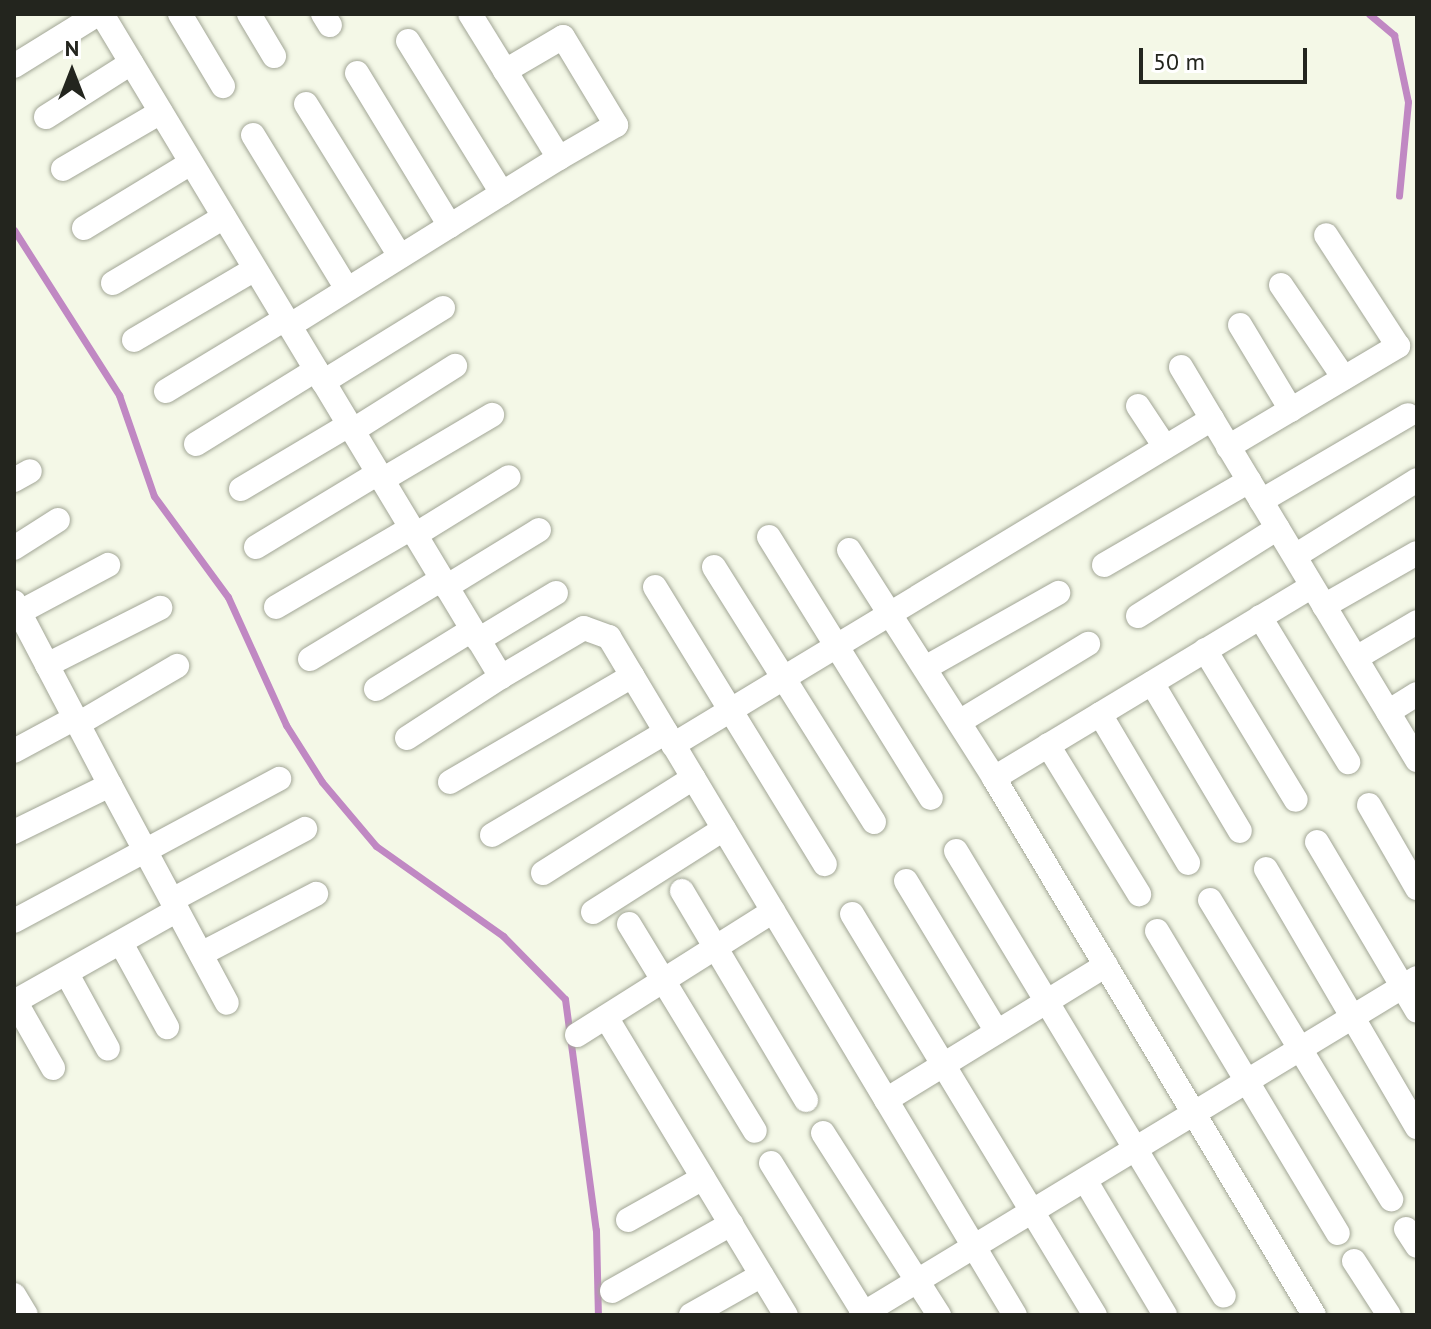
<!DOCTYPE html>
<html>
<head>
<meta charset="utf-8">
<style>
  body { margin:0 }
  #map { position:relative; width:1431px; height:1329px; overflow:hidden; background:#f4f8e7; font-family:"PT Sans",sans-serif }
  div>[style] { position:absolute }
  .stream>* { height:7px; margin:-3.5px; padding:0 3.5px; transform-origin:3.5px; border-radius:3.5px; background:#c088c3 }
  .roads { filter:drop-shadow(0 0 2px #a2a696) drop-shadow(0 0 2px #a2a696) }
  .street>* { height:24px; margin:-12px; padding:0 12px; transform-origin:12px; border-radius:12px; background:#fff }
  span { translate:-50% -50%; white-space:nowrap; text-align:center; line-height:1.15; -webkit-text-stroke:7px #fff; paint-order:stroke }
  .frame { position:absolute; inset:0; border:16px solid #23251e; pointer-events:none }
  .north { position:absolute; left:32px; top:32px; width:80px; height:80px; -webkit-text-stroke:6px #fff; paint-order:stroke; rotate:0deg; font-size:22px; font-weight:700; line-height:32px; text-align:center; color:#23251e }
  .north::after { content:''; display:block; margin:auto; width:28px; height:36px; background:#23251e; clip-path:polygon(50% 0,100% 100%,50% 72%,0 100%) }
  .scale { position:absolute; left:1139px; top:48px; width:168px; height:36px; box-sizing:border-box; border:4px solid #23251e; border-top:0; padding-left:10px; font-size:24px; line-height:28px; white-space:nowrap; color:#23251e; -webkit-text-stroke:6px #fff; paint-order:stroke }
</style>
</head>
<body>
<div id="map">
  <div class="stream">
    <div style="left:1369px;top:14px;width:33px;rotate:40deg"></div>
    <div style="left:1394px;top:35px;width:68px;rotate:78.2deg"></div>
    <div style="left:1408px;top:102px;width:94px;rotate:95.5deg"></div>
    <div style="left:14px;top:230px;width:196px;rotate:57.5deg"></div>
    <div style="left:119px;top:395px;width:107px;rotate:70.9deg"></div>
    <div style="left:154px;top:496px;width:125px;rotate:53.8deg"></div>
    <div style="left:228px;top:597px;width:141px;rotate:65.6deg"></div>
    <div style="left:286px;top:725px;width:67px;rotate:57.7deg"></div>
    <div style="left:322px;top:782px;width:84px;rotate:49.8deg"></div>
    <div style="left:376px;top:846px;width:156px;rotate:35.3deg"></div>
    <div style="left:503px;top:936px;width:88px;rotate:45.5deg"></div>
    <div style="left:565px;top:999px;width:233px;rotate:82.4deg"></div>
    <div style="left:596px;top:1230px;width:85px;rotate:88.7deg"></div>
  </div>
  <div class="roads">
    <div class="street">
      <div style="left:102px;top:14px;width:774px;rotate:58.96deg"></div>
      <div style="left:501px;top:677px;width:96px;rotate:-30.6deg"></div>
      <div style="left:584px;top:628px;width:27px;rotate:20deg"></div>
      <div style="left:609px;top:637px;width:790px;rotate:59.09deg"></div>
      <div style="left:180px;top:14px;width:84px;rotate:59.2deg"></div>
      <div style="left:249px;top:14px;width:49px;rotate:59.2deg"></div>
      <div style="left:323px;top:14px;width:13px;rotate:58deg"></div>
      <div style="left:408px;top:41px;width:179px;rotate:58.3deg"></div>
      <div style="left:14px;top:66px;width:99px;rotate:-31.8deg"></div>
      <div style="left:505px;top:71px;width:67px;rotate:-30.4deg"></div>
      <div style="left:563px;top:37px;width:103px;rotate:58.9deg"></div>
      <div style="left:616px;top:125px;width:66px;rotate:149.9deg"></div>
      <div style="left:357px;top:73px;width:179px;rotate:58.7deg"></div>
      <div style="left:306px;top:104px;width:179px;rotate:58.3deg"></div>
      <div style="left:46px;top:117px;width:101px;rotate:-32.4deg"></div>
      <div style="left:253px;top:135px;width:180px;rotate:58.6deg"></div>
      <div style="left:63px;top:169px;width:113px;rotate:-30.2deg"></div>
      <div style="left:84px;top:228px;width:125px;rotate:-31.3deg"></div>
      <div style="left:113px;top:283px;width:129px;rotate:-30.7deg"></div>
      <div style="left:1281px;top:285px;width:112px;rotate:55.9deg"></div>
      <div style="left:1240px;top:325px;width:99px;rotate:59deg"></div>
      <div style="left:289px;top:326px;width:318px;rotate:-31.9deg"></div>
      <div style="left:559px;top:158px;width:169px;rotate:-121.7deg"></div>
      <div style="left:134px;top:340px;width:140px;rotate:-30.4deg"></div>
      <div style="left:1181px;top:367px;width:61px;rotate:59.2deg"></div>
      <div style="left:323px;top:382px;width:141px;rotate:-31.7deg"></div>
      <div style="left:166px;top:391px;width:139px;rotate:-31.2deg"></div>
      <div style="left:1138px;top:406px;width:49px;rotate:56.6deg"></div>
      <div style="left:352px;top:431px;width:122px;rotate:-32.3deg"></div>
      <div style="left:196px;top:444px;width:141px;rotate:-31.7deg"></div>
      <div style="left:1228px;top:447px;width:198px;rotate:-30.7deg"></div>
      <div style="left:1398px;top:346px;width:132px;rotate:-123deg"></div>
      <div style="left:14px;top:480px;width:18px;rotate:-29deg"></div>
      <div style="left:382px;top:480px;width:128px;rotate:-30.6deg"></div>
      <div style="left:241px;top:489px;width:126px;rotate:-30.7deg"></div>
      <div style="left:1261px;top:501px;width:170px;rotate:-30.3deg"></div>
      <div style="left:415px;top:535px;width:110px;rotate:-31.7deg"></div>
      <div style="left:769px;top:537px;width:307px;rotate:58.2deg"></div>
      <div style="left:256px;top:547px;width:143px;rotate:-31.2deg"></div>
      <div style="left:14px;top:548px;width:52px;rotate:-32.5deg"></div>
      <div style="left:849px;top:550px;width:270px;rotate:57.5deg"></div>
      <div style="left:994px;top:778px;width:625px;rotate:59.21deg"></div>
      <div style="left:1295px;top:556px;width:144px;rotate:-31.9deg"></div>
      <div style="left:1104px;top:565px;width:168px;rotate:-30.1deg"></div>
      <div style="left:714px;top:567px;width:301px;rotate:57.9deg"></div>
      <div style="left:446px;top:587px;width:109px;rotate:-31.5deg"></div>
      <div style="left:655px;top:587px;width:325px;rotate:58.5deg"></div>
      <div style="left:14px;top:602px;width:207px;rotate:62.3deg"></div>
      <div style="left:110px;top:785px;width:107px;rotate:153.9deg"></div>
      <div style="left:1324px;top:606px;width:107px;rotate:-29.7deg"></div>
      <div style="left:276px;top:607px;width:156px;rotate:-30.3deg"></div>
      <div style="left:20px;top:612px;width:100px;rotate:-28.1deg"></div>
      <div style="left:1138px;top:616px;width:165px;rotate:-32.2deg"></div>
      <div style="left:1260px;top:617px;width:170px;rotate:58.7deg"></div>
      <div style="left:478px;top:640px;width:91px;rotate:-31.1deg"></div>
      <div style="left:1205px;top:650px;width:175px;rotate:58.8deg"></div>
      <div style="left:1356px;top:658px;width:71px;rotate:-30.5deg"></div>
      <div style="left:310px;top:659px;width:154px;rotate:-31.2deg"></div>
      <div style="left:47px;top:665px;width:127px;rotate:-26.8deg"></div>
      <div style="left:925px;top:668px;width:153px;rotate:-29.4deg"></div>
      <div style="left:1152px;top:683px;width:172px;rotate:59.3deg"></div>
      <div style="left:376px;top:689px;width:113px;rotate:-31.6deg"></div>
      <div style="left:1388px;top:712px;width:34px;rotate:-32deg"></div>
      <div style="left:1100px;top:714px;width:173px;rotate:59.4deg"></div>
      <div style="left:959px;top:722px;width:151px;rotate:-31.2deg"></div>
      <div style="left:78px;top:724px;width:115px;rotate:-30.4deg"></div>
      <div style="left:407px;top:738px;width:112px;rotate:-33deg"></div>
      <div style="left:673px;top:745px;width:630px;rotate:-31.17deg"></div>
      <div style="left:1212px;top:419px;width:398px;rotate:59deg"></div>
      <div style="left:1048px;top:745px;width:175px;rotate:58.6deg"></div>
      <div style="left:14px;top:751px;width:69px;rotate:-28.4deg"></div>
      <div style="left:994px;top:778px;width:371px;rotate:-31.1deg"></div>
      <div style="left:450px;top:782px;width:211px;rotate:-30.2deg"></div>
      <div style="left:110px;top:785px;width:247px;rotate:61.8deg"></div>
      <div style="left:1369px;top:805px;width:96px;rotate:60deg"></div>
      <div style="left:492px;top:835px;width:202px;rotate:-30.6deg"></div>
      <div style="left:1317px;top:842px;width:196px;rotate:59.4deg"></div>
      <div style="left:956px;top:851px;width:519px;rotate:58.94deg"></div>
      <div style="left:1266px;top:869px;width:299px;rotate:59.7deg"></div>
      <div style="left:543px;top:873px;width:178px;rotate:-32.3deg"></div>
      <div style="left:906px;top:881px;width:176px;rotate:58.9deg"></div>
      <div style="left:682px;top:891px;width:243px;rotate:59.3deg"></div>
      <div style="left:172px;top:900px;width:151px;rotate:-28.1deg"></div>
      <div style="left:1210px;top:900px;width:350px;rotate:58.8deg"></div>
      <div style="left:593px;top:912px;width:155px;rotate:-32.4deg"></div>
      <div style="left:852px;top:914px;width:469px;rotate:58.8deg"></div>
      <div style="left:14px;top:921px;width:301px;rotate:-28.2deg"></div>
      <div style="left:629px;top:924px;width:242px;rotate:58.7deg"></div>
      <div style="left:1157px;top:931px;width:352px;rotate:59.1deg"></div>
      <div style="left:121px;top:943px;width:96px;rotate:61.3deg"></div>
      <div style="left:201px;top:954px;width:130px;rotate:-27.6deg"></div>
      <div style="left:67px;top:974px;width:85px;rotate:61.3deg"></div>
      <div style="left:15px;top:1001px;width:77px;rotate:60.4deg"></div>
      <div style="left:14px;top:1002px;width:187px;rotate:-29.4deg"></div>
      <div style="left:606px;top:1017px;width:348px;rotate:58.9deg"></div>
      <div style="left:577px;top:1035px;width:232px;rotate:-32.3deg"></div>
      <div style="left:886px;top:1100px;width:258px;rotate:-31.5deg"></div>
      <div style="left:823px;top:1133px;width:216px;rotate:57.5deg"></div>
      <div style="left:771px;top:1163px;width:179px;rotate:58.3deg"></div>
      <div style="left:1085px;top:1180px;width:157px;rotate:59.3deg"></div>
      <div style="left:628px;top:1220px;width:86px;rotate:-29.2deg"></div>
      <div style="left:1406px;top:1229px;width:20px;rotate:57deg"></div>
      <div style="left:1354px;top:1261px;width:64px;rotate:57.1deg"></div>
      <div style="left:612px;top:1291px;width:137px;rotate:-29.4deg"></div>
      <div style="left:14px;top:1295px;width:23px;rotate:59deg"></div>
      <div style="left:691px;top:1315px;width:81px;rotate:-29.4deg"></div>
      <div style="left:861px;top:1315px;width:650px;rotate:-31.22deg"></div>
    </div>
  </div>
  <div class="frame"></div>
  <div class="north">N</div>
  <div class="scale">50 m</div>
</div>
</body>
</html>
